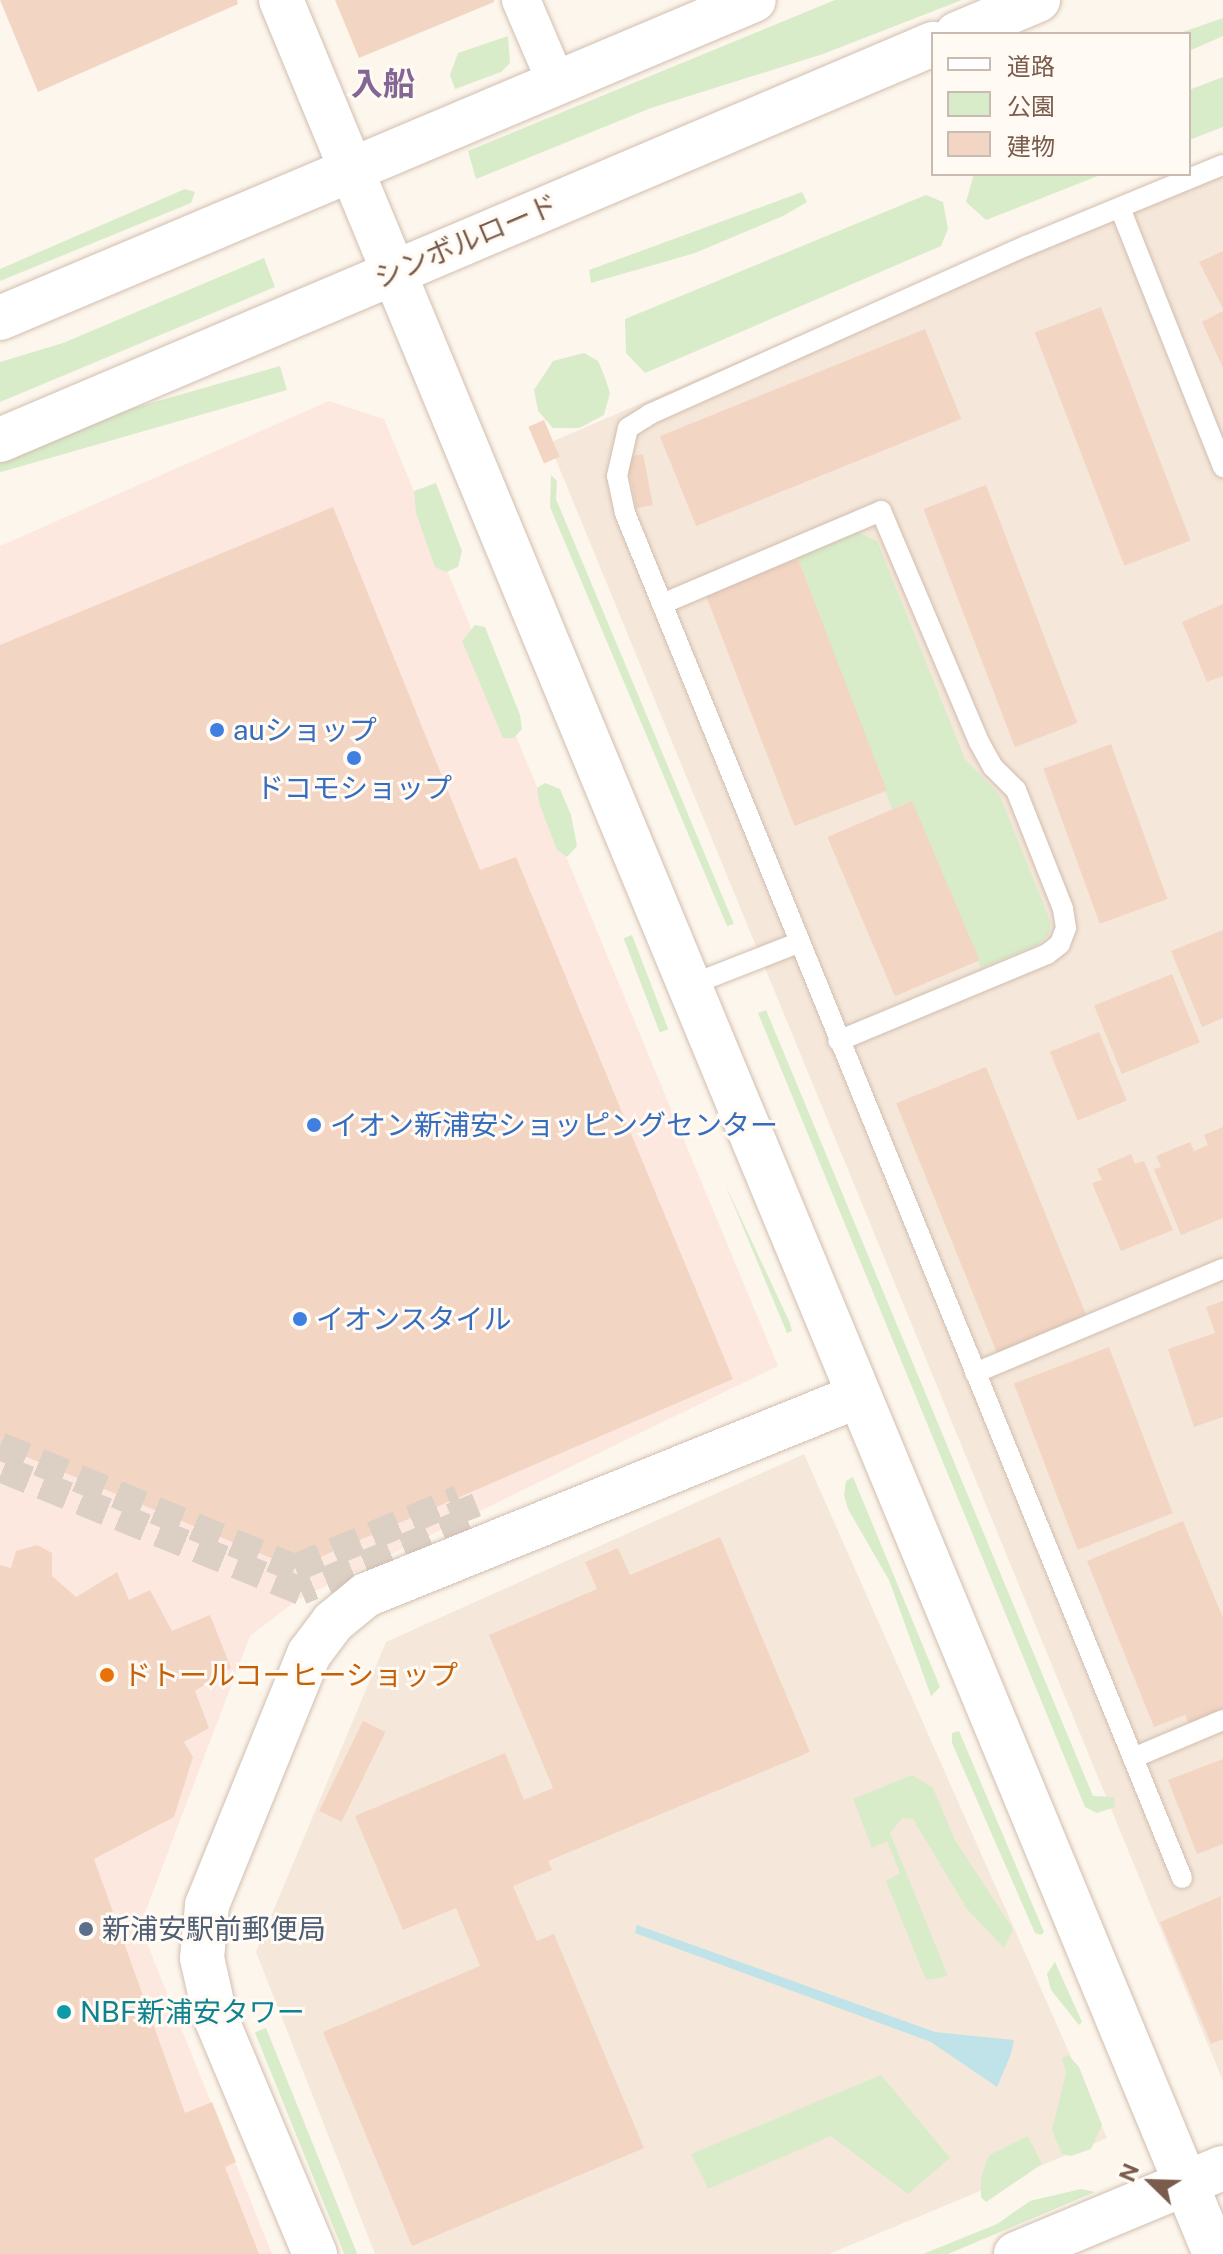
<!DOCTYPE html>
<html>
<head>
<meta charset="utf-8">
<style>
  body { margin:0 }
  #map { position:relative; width:1223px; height:2254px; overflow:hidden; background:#fdf6ec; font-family:"Public Sans","Noto Sans JP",sans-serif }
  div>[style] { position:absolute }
  .residential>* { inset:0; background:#f5e8da }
  .commercial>* { inset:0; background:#fde8e0 }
  .green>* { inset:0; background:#d8ecc9; transform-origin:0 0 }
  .water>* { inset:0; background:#bfe3e8 }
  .building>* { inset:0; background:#f3d5c3; transform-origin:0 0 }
  .pedestrian-tunnel>* { height:28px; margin-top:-14px; transform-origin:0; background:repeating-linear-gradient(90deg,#dcd0c4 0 28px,transparent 0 42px) }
  .roads { filter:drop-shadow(0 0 2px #d1beb0) drop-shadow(0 0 2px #d1beb0) }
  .service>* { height:20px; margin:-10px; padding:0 10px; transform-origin:10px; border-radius:10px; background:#fff }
  .minor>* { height:38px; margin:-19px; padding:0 19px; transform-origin:19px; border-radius:19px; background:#fff }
  .tertiary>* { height:44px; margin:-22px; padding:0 22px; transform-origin:22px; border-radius:22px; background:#fff }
  .dots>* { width:22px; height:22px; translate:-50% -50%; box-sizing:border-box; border:4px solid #fffaf3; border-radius:50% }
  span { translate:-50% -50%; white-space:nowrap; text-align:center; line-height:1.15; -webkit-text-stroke:6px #fffaf3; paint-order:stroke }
  .street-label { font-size:28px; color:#7a5c4d }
  .shop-label { font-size:28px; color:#366cbe }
  .left { translate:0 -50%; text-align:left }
  .food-label { font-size:28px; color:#c56008 }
  .service-label { font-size:28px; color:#4e5e75 }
  .culture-label { font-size:28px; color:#0d838f }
  .quarter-label { font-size:32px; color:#846695; font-weight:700 }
  .legend { position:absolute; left:931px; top:32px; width:260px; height:144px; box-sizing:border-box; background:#fffaf3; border:2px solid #cabbb1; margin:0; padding:10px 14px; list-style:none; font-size:24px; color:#7a5c4d }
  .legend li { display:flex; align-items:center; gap:16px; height:40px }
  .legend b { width:40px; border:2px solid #cabbb1 }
  .north { position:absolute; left:1111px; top:2142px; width:80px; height:80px; -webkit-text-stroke:6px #fffaf3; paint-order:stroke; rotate:293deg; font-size:22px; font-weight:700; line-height:32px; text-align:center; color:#7a5c4d }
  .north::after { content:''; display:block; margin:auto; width:28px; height:36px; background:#7a5c4d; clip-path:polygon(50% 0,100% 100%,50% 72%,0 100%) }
</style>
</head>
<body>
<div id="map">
  <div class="residential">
    <div style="clip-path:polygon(1223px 153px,1223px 2081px,549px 443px,1174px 174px,1189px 174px,1189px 168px)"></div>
    <div style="clip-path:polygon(804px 1454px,1107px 2138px,829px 2254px,375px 2254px,256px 1952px,386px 1642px)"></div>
  </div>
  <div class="commercial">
    <div style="clip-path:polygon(329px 401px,384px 419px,778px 1366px,297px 1600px,250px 1636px,140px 1926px,272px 2254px,0 2254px,0 546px)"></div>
  </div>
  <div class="green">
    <div style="clip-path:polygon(835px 0,962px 0,823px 54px,651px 108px,476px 179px,468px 151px)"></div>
    <div style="clip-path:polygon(1223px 18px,1223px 36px,1189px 51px,1189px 34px,1177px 34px)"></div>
    <div style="clip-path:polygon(508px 36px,510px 63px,501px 72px,455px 89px,450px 75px,458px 53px)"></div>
    <div style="clip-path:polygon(1223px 77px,1223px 127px,1189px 140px,1189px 90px)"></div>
    <div style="clip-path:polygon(974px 174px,1103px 174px,986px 220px,966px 202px)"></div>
    <div style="clip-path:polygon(185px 189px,195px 192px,191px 203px,0 281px,0 269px)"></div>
    <div style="clip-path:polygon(802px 192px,807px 202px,783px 216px,695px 253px,591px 283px,589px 270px)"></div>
    <div style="clip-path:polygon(926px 195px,943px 202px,948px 229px,941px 246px,645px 373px,626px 353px,625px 319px)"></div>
    <div style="clip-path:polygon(264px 258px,275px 287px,0 402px,0 362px,63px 343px)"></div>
    <div style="clip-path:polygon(584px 353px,598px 361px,604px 375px,610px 393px,604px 415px,579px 428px,553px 428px,538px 411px,534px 390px,553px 361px)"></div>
    <div style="left:280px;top:366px;width:25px;height:303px;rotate:74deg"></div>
    <div style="clip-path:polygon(551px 475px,557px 481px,556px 499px,734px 924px,727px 926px,550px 507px)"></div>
    <div style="clip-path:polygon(436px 483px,462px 551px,458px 567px,446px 572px,435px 567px,416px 513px,414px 491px)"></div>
    <div style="clip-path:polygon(853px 530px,877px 541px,965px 759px,1000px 796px,1051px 923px,1048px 936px,1037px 945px,981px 968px,911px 801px,892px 809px,798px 559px,797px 555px)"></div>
    <div style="clip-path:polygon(475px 625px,485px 627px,520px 715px,522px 729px,514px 738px,503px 738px,462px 641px)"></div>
    <div style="clip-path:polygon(545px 783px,560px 789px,571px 815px,577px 846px,567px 857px,557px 850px,539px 803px,537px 788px)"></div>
    <div style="left:632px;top:935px;width:101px;height:9px;rotate:69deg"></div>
    <div style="clip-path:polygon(766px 1010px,1093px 1796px,1114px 1797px,1115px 1807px,1097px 1813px,1085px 1807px,758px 1013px)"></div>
    <div style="clip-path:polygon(725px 1184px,790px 1323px,792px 1331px,787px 1333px)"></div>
    <div style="clip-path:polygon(853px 1477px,940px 1687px,931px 1696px,889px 1580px,848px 1509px,844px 1495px,846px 1481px)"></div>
    <div style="clip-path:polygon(959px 1731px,1044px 1932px,1041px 1935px,1035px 1933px,952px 1743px,952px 1733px)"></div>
    <div style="clip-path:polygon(912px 1775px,933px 1788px,955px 1840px,1013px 1929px,1004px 1948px,967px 1909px,913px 1819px,902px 1818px,890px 1833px,948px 1976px,926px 1980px,886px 1881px,900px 1873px,887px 1841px,872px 1848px,853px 1799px)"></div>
    <div style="clip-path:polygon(1055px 1962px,1082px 2022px,1079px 2025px,1051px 1990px,1047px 1974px)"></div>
    <div style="left:266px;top:2028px;width:244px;height:12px;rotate:68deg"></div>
    <div style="clip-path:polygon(1068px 2055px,1079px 2067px,1102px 2125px,1091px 2149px,1071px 2156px,1062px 2154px,1052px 2130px,1066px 2073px,1062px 2058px)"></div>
    <div style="clip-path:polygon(881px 2075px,950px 2158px,908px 2194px,831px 2136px,708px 2189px,691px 2154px)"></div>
    <div style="clip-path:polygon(1028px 2136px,1042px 2164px,986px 2202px,981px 2197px,981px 2177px,989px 2155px)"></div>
    <div style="clip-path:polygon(1081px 2189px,1095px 2192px,948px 2254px,923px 2254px,997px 2224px,1030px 2201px)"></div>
  </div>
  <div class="water">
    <div style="clip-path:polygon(637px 1925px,935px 2032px,1014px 2040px,1011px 2054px,997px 2087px,931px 2042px,635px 1933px)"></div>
  </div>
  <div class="building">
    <div style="clip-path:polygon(0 0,237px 0,238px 4px,38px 92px)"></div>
    <div style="clip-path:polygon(335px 0,494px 0,494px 2px,359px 58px)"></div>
    <div style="clip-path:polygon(1223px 251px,1223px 309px,1199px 262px)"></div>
    <div style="left:1101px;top:307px;width:250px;height:71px;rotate:69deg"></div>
    <div style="clip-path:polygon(1223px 311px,1223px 368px,1202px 322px)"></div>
    <div style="left:925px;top:329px;width:97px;height:286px;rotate:68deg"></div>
    <div style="left:544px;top:420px;width:40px;height:17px;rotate:67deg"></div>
    <div style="left:643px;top:454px;width:52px;height:17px;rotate:79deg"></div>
    <div style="left:986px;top:485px;width:255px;height:67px;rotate:69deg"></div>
    <div style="clip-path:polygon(333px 507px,480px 870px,516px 857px,733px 1379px,295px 1568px,0 1446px,0 645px)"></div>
    <div style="left:798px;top:559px;width:248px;height:99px;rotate:69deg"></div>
    <div style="clip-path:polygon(1223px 604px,1223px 676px,1207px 682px,1182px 622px)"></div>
    <div style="left:1111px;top:744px;width:165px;height:72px;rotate:70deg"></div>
    <div style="left:912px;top:801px;width:173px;height:92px;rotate:67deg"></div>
    <div style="clip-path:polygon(1223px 930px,1223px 1018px,1202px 1027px,1171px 951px)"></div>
    <div style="left:1172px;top:974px;width:74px;height:84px;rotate:68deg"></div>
    <div style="left:1099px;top:1032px;width:74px;height:53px;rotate:68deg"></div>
    <div style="left:986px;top:1067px;width:272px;height:97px;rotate:68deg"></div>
    <div style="clip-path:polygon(1223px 1127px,1223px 1218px,1181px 1235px,1154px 1169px,1161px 1167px,1156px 1156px,1190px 1142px,1194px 1151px,1208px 1145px,1204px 1135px)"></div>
    <div style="clip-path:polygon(1131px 1154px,1135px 1164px,1144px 1161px,1173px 1230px,1121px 1251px,1092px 1183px,1102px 1180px,1097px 1169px)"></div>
    <div style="clip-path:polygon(1223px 1301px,1223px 1417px,1194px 1427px,1168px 1349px,1215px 1333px,1206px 1307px)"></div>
    <div style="left:1109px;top:1347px;width:178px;height:102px;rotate:69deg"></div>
    <div style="clip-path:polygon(1183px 1521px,1223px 1618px,1223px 1715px,1191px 1728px,1185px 1715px,1154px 1727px,1087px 1561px)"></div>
    <div style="clip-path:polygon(720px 1537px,810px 1752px,548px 1861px,552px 1870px,513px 1886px,537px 1941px,554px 1934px,644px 2148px,412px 2246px,323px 2032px,480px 1966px,456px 1908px,403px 1930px,355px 1816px,505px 1753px,524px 1800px,553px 1788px,489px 1635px,597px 1589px,585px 1562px,618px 1548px,630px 1575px)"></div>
    <div style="clip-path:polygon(37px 1545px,52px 1553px,52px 1576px,76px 1597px,117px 1572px,129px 1600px,150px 1590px,172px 1631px,210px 1615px,231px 1668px,195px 1691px,209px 1728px,184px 1742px,193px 1757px,174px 1817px,94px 1859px,185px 2113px,212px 2102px,236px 2162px,225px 2167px,259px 2254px,0 2254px,0 1565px,11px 1568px,16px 1551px)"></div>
    <div style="left:363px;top:1721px;width:25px;height:100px;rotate:26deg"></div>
    <div style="clip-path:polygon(1223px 1759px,1223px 1844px,1197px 1854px,1168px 1780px)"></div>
    <div style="clip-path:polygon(1221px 1896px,1223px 2039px,1211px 2044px,1160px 1922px)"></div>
  </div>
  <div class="pedestrian-tunnel">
    <div style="left:0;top:1446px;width:319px;rotate:22.5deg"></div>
    <div style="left:295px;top:1568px;width:178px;rotate:-22.8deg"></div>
    <div style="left:459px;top:1499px;width:24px;rotate:68deg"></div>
    <div style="left:468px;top:1521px;width:181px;rotate:157.3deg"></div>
    <div style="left:301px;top:1591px;width:325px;rotate:-157.8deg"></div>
  </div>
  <div class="roads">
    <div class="service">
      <div style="left:1120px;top:208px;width:279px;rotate:68.3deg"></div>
      <div style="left:662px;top:604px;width:238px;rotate:-23deg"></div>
      <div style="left:881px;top:511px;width:251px;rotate:67deg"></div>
      <div style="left:979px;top:742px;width:29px;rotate:61deg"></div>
      <div style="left:993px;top:767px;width:33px;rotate:45deg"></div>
      <div style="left:1016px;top:790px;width:128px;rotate:68.4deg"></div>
      <div style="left:1063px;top:909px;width:19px;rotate:81deg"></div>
      <div style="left:1066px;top:928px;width:17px;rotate:111deg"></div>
      <div style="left:1060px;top:944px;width:16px;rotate:142deg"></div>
      <div style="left:1047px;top:954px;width:226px;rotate:157.4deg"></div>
      <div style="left:688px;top:986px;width:120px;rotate:-21.4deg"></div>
      <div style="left:975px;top:1373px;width:269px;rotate:-22.8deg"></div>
      <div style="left:1133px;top:1758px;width:98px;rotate:-22.9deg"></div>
      <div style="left:1182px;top:1878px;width:1474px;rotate:-112.2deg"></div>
      <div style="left:625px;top:513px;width:38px;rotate:-102deg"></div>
      <div style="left:617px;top:476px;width:49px;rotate:-77.1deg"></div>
      <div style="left:628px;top:428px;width:26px;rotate:-32deg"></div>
      <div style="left:650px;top:414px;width:412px;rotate:-24.1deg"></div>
      <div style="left:1026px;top:246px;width:213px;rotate:-22.4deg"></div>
    </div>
    <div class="minor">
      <div style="left:521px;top:0;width:91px;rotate:66.8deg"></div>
    </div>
    <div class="tertiary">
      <div style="left:281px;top:0;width:2440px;rotate:67.49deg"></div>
      <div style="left:957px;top:34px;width:88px;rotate:-22.8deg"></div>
      <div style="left:0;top:318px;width:818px;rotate:-22.87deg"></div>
      <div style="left:0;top:440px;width:1014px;rotate:-23deg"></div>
      <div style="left:315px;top:2254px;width:258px;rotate:-112.8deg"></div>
      <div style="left:215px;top:2016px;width:59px;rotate:-102.6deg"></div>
      <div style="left:202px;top:1958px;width:53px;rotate:-84.6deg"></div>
      <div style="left:207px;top:1905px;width:271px;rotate:-67.9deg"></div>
      <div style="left:309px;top:1654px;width:40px;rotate:-53deg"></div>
      <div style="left:333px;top:1622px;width:43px;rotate:-39.3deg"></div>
      <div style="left:366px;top:1595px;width:531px;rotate:-22.02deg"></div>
      <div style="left:1016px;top:2254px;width:224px;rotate:-22.6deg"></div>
    </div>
  </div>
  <div class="dots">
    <div style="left:217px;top:730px;background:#3f7fe0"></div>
    <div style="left:354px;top:758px;background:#3f7fe0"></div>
    <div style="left:314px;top:1125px;background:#3f7fe0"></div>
    <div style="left:300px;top:1319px;background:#3f7fe0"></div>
    <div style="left:107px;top:1675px;background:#e8710a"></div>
    <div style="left:86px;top:1929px;background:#5c6f8a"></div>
    <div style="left:64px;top:2012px;background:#0f9aa8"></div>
  </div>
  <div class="street-label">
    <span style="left:466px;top:241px;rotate:-23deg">シンボルロード</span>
  </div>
  <div class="shop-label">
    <span class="left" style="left:233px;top:730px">auショップ</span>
    <span style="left:354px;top:788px">ドコモショップ</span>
    <span class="left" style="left:330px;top:1125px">イオン新浦安ショッピングセンター</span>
    <span class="left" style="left:316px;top:1319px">イオンスタイル</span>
  </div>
  <div class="food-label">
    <span class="left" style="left:123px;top:1675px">ドトールコーヒーショップ</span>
  </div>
  <div class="service-label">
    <span class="left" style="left:102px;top:1929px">新浦安駅前郵便局</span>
  </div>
  <div class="culture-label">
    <span class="left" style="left:80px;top:2012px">NBF新浦安タワー</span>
  </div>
  <div class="quarter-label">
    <span style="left:383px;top:84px">入船</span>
  </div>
  <ul class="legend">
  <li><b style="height:10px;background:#fff"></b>道路</li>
  <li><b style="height:22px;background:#d8ecc9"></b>公園</li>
  <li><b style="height:22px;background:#f3d5c3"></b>建物</li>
  </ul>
  <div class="north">N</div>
</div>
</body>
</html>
